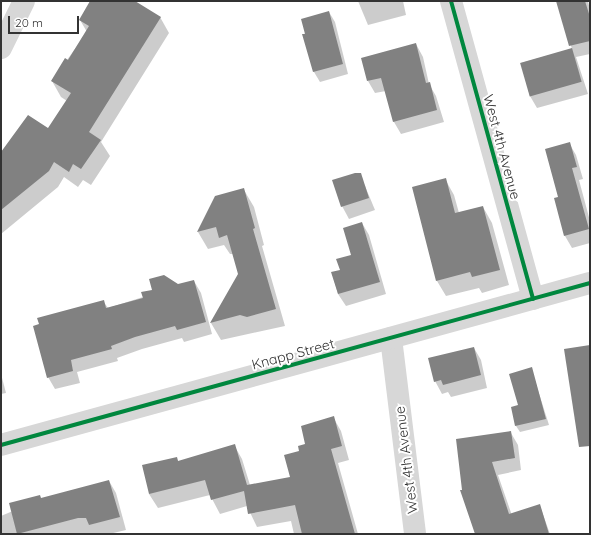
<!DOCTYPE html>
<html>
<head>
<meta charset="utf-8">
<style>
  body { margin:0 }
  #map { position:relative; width:591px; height:535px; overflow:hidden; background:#fff; font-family:Quicksand,sans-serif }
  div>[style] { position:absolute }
  .shadow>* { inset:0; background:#0003 }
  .building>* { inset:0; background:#818181; transform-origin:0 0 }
  .minor>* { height:22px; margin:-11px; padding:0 11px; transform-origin:11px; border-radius:11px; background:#d7d7d7 }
  .cycleway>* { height:4px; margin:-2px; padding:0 2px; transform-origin:2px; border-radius:2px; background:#00873e }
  span { translate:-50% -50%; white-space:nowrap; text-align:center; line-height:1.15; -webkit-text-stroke:4px #fff; paint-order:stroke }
  .street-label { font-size:14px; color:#333 }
  .frame { position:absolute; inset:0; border:2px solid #333; pointer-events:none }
  .scale { position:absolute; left:8px; top:16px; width:71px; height:18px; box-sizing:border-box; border:2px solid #333; border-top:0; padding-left:5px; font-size:12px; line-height:14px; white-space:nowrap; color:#333; -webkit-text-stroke:3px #fff; paint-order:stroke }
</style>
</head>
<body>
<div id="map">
  <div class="shadow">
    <div style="clip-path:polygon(93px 1px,133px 1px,160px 17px,169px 33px,101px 142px,110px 156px,91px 185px,83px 180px,78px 187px,64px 177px,58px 187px,1px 234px,1px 153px,48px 129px,67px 101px,61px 97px,52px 81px,87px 32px,80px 20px)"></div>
    <div style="clip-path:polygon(358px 1px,403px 1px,406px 15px,368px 25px)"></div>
    <div style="clip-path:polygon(557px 1px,588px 1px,590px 10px,590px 54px,576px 57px,588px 94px,537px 108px,530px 96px,521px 63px,572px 49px)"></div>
    <div style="clip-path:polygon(329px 12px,335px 22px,348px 74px,320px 82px,314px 72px,303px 35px)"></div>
    <div style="clip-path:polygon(416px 44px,423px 57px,429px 84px,436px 96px,444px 122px,401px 134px,394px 122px,386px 91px,375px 93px,368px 81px)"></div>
    <div style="clip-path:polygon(569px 143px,576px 155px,583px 179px,579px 180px,590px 221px,590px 243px,572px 248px,565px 236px,555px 199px,559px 198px)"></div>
    <div style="clip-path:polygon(360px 174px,375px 210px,349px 219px,342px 206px)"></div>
    <div style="clip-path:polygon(445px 179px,454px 195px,459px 213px,483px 207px,492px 223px,509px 285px,482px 293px,479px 288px,446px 296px,437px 281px)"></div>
    <div style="clip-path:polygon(244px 190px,254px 207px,264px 245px,262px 246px,285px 326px,221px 340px,211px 323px,239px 274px,233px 254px,230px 254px,224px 245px,208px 249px,198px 232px,216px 197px)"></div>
    <div style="clip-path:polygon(362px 223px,369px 235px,386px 294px,346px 306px,338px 294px,332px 273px,341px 271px,352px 255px)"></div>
    <div style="clip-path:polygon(194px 281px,201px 293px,212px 334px,184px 342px,182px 338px,142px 349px,117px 358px,118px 361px,77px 372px,80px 383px,55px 389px,48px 377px,103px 301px,108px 308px)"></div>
    <div style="clip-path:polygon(474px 348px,481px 360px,487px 388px,451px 397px,448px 392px,442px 394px,435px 381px)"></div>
    <div style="clip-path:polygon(531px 368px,549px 425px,520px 432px,516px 426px,519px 406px)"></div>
    <div style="clip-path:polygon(1px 374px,6px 393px,1px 394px)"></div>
    <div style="clip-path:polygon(333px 417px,341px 431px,349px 460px,338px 463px,358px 534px,294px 534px,291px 521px,257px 527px,247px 506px,220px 514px,210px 495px,158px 508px,149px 494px,176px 458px,179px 462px,234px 445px,242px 459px,250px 485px,291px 478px,300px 452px)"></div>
    <div style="clip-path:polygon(511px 433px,518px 445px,521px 470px,498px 475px,516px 527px,495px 534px,478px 534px,461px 491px)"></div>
    <div style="clip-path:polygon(109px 481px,116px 493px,126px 530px,109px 534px,1px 534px,1px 516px,41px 499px)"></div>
    <div style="clip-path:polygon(540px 506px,550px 534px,526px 534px)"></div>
  </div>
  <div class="building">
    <div style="clip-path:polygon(90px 1px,135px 1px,161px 17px,89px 132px,101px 140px,81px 169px,73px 164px,69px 172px,54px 162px,49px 171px,1px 210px,1px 152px,28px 115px,48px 128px,71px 93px,51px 81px,65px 58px,68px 60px,89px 26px,79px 20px)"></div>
    <div style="clip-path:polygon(556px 1px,585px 1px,590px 17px,590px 41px,569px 46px)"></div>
    <div style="clip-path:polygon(329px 11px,343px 64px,313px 72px,302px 34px,305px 34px,301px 19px)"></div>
    <div style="clip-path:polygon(416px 43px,426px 83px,430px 82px,437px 110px,393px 122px,381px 78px,367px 81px,361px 58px)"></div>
    <div style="left:572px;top:48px;width:35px;height:54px;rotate:74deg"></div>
    <div style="clip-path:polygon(570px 142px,577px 167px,572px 168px,589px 229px,564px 236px,554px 198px,558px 197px,545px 149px)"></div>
    <div style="clip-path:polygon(355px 173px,361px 173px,369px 198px,341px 207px,332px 180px)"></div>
    <div style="clip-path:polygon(446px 178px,455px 213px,483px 206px,500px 270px,472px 277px,470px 272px,436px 281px,412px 187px)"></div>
    <div style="clip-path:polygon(244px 188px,255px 228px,253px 229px,276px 309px,247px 317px,240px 315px,210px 323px,238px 274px,227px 235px,219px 238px,216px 227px,197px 232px,215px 196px)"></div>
    <div style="clip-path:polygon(362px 222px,380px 282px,338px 294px,331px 272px,340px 270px,336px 259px,351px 255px,343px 228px)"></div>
    <div style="clip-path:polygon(164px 275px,178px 284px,194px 280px,206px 322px,177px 330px,175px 326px,135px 337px,111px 346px,112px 349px,71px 360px,73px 371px,47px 378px,33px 326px,39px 324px,37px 318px,104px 300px,106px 308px,143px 298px,141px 292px,152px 290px,149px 279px)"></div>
    <div style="clip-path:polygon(590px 345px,590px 446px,579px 447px,564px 349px)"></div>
    <div style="clip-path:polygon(474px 347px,481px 375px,443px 385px,441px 380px,434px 382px,428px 358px)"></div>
    <div style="clip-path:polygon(532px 367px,546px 419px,515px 426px,511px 407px,518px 405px,509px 374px)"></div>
    <div style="clip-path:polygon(334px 416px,342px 446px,331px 449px,355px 534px,302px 534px,295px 505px,248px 514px,244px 491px,211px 500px,205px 480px,149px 494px,142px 465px,177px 457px,178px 461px,235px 444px,247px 485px,290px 477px,284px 455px,299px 451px,298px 446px,305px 444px,301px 426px)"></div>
    <div style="clip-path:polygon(511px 431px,515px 458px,492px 462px,509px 514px,540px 504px,549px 534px,475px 534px,460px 490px,462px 490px,456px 439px)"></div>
    <div style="clip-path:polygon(109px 480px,120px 517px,89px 525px,86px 518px,78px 518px,17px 534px,9px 503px,40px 495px,41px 498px)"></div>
  </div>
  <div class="minor">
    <div style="left:451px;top:1px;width:309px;rotate:74.6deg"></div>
    <div style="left:1px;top:48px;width:52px;rotate:-63.9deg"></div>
    <div style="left:391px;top:338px;width:197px;rotate:83deg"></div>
    <div style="left:1px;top:445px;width:611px;rotate:-15.38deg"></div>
  </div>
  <div class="cycleway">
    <div style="left:451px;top:1px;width:309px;rotate:74.6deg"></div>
    <div style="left:1px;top:445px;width:611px;rotate:-15.38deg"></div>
  </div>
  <div class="street-label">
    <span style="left:502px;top:147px;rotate:75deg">West 4th Avenue</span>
    <span style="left:293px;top:354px;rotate:-15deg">Knapp Street</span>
    <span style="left:406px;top:460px;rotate:-97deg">West 4th Avenue</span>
  </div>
  <div class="frame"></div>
  <div class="scale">20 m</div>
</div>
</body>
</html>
